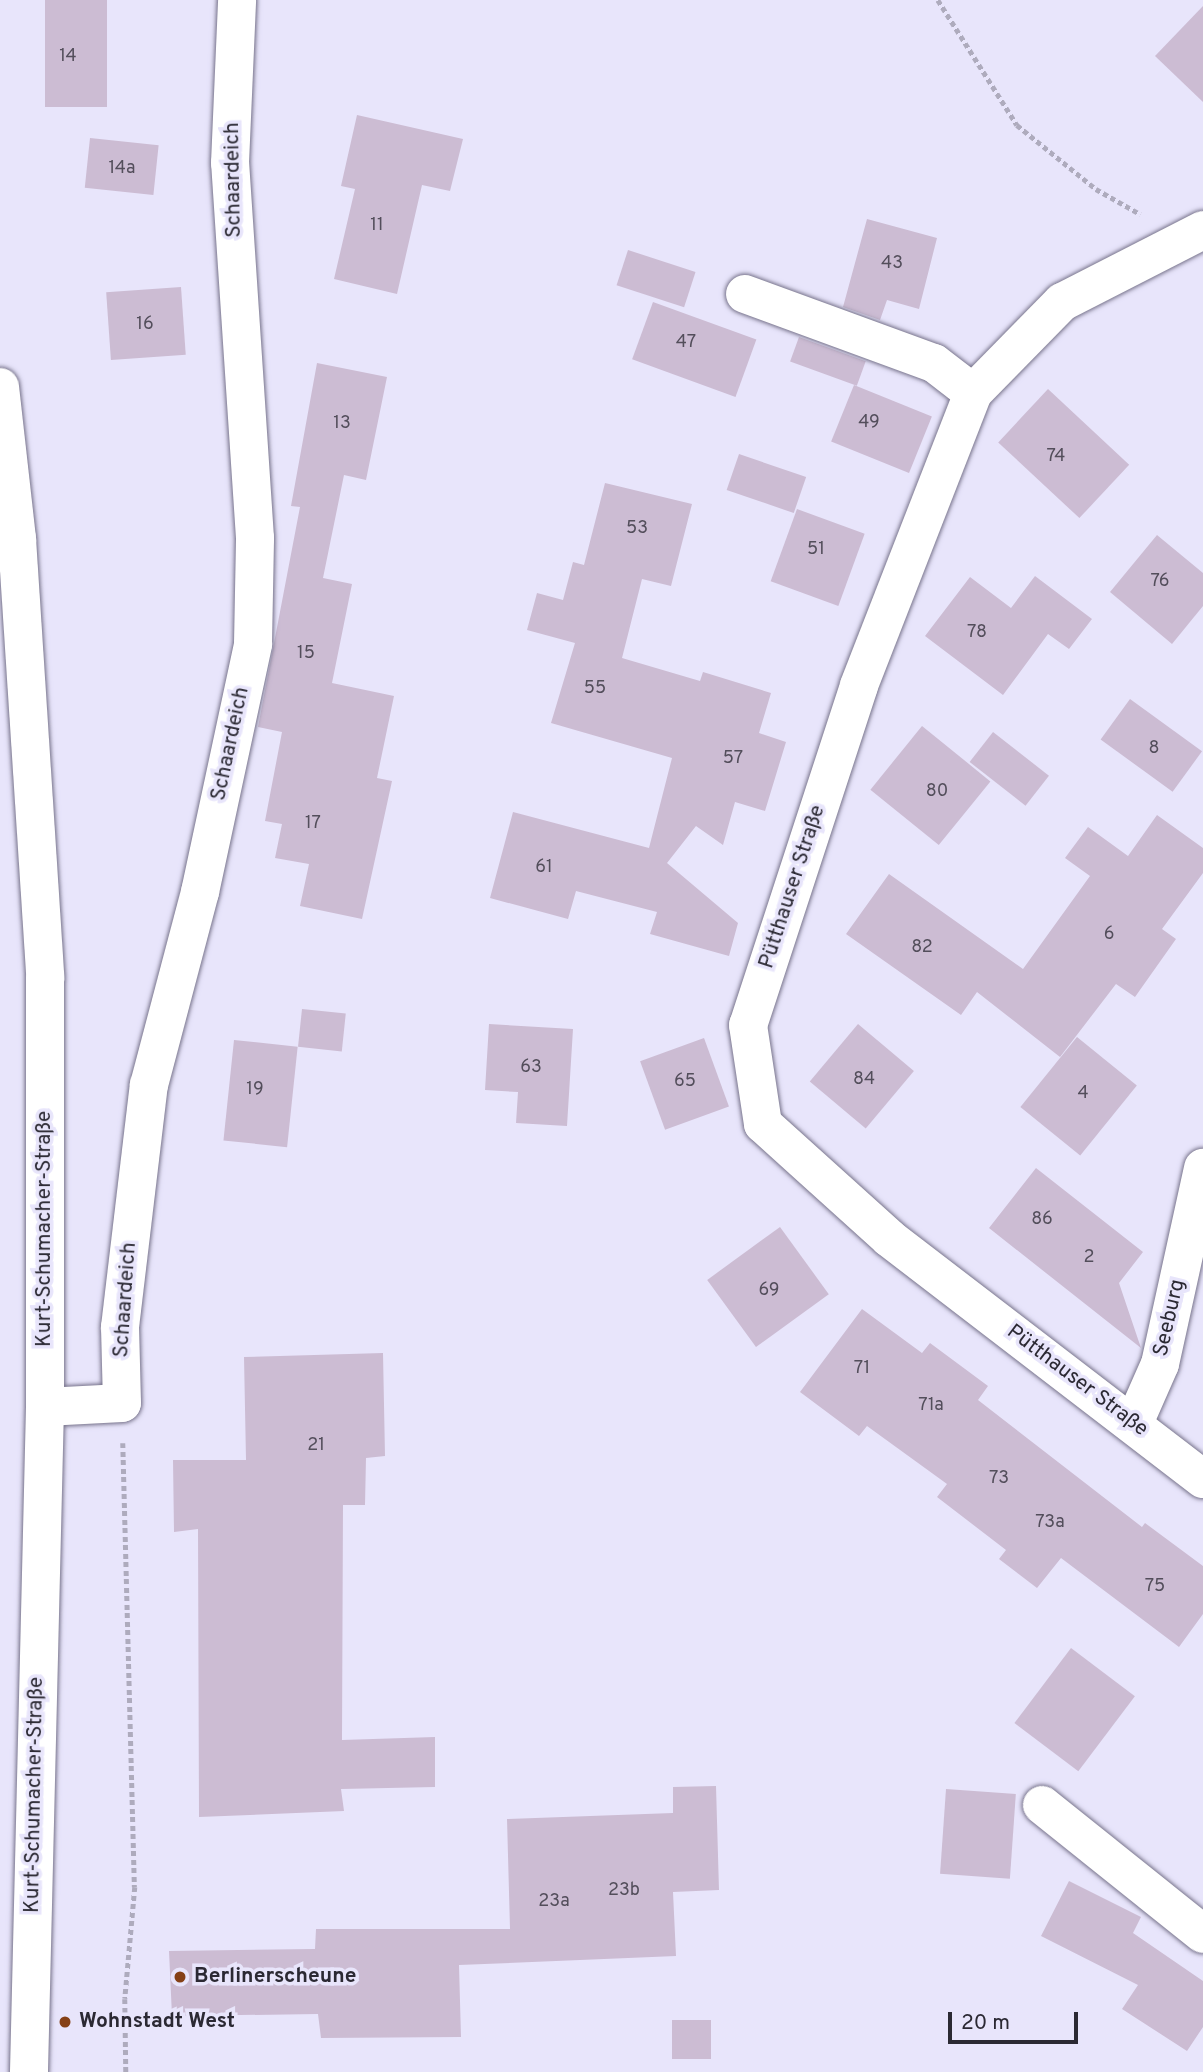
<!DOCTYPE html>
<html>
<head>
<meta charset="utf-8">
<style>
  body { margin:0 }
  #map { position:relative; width:1203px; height:2072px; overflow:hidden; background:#e8e5fb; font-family:Overpass,sans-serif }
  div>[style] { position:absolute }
  .building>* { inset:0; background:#ccbcd3; transform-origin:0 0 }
  .path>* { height:4.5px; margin-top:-2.25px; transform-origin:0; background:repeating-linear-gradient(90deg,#aeabbd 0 5px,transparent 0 8.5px) }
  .roads { filter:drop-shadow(0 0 2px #78748c) drop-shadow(0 0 2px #78748c) }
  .minor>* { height:38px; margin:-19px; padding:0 19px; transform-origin:19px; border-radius:19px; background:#fff }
  .major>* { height:38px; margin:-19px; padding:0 19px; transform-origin:19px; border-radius:19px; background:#fff }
  .dots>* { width:19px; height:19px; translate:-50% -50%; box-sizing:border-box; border:4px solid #e8e5fb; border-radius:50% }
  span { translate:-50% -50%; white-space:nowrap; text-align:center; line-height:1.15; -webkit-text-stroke:7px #e8e5fb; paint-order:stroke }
  .number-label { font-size:18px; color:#534e5b }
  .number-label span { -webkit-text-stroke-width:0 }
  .street-label { font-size:21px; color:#2b2933 }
  .poi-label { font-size:21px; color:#2b2933; font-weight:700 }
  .left { translate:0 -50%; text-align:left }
  .scale { position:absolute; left:948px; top:2012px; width:130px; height:32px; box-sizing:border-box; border:4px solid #2b2933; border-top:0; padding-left:9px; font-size:21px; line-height:24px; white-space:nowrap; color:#2b2933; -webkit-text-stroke:5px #e8e5fb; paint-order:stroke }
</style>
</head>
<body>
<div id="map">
  <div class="building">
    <div style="left:45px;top:0;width:62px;height:107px"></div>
    <div style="clip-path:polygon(1203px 6px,1203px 102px,1155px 56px)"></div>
    <div style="clip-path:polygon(357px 115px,463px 139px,450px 191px,422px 185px,397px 294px,334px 279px,355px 189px,341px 186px)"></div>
    <div style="left:90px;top:138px;width:69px;height:50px;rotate:6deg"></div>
    <div style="clip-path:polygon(867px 219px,937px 238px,919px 309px,887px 300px,880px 320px,843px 307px)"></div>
    <div style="left:628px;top:250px;width:71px;height:37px;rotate:18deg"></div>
    <div style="left:181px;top:287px;width:68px;height:75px;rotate:86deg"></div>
    <div style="left:653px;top:302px;width:110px;height:61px;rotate:20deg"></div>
    <div style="left:799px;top:337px;width:71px;height:26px;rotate:20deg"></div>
    <div style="clip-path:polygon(317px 363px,387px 377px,366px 480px,344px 475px,323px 578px,352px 584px,332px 683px,394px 696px,377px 778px,392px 781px,362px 919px,300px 906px,309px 864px,275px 858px,282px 824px,265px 821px,282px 732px,258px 727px,300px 507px,291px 506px)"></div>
    <div style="left:854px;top:385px;width:84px;height:61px;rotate:22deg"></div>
    <div style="left:1048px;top:389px;width:111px;height:73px;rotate:43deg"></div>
    <div style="left:739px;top:454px;width:71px;height:38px;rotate:19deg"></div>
    <div style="clip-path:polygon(605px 483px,692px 504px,671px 586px,642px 579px,622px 658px,700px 681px,703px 672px,771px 693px,759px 733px,786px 742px,765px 811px,735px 802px,723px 845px,696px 826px,667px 863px,738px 923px,729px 956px,650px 934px,657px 912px,576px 891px,568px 919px,490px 898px,513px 812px,649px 848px,672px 758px,551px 723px,575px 643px,527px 630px,537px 593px,563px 600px,573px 562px,584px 565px)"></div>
    <div style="left:797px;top:509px;width:72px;height:77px;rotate:20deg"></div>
    <div style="clip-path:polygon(1157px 535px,1203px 573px,1203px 606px,1172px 644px,1110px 592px)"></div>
    <div style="clip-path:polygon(1035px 576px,1092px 619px,1069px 649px,1048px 634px,1003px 695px,925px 636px,970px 577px,1011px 608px)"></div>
    <div style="left:1130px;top:699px;width:89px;height:50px;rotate:36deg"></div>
    <div style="left:922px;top:726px;width:88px;height:82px;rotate:39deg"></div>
    <div style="left:993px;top:732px;width:71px;height:38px;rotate:38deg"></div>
    <div style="clip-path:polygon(1157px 815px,1203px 848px,1203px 873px,1162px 929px,1176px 939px,1135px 997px,1116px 984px,1060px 1057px,977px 992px,961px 1015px,846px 934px,889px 874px,1023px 969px,1090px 876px,1065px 858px,1088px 827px,1128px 856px)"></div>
    <div style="left:302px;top:1009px;width:44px;height:38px;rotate:6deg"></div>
    <div style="clip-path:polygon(489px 1024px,573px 1029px,567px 1126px,516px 1123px,518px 1092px,485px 1090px)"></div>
    <div style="left:858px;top:1024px;width:73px;height:75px;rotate:40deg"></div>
    <div style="left:1077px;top:1037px;width:77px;height:90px;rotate:39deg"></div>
    <div style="left:704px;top:1038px;width:73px;height:68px;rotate:70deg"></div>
    <div style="left:234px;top:1040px;width:64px;height:101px;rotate:6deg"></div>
    <div style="clip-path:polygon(1036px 1168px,1143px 1252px,1119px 1283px,1141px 1348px,989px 1228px)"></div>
    <div style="left:780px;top:1227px;width:83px;height:90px;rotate:54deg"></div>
    <div style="clip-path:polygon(862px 1309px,922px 1353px,930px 1343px,988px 1386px,978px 1400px,1142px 1527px,1145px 1523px,1203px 1566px,1203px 1614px,1179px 1647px,1061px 1558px,1037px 1588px,999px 1559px,1006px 1550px,937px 1497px,947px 1484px,867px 1426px,859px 1436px,800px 1392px)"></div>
    <div style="clip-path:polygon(383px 1353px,385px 1456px,366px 1458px,365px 1505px,343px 1505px,342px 1740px,435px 1737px,435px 1787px,341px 1789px,344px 1811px,199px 1817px,198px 1529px,174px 1532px,173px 1460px,246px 1460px,244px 1357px)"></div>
    <div style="left:1071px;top:1648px;width:80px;height:94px;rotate:37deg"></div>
    <div style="clip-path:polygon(716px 1786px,719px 1890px,673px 1892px,676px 1956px,459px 1965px,461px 2037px,321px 2038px,318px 2014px,172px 2016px,169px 1951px,315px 1949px,316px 1929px,510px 1929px,507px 1819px,673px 1813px,673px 1787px)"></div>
    <div style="left:946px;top:1789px;width:70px;height:85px;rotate:4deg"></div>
    <div style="clip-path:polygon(1069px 1881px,1141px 1917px,1133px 1933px,1203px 1981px,1203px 2027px,1187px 2051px,1122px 2009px,1138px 1985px,1041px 1936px)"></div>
    <div style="left:672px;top:2020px;width:39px;height:39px"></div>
  </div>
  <div class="path">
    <div style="left:938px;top:0;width:148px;rotate:57.7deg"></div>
    <div style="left:1017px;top:125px;width:102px;rotate:39deg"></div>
    <div style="left:1096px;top:189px;width:51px;rotate:29.6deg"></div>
    <div style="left:123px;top:1443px;width:444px;rotate:88.5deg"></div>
    <div style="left:135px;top:1887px;width:112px;rotate:95.1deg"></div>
    <div style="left:125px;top:1999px;width:73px;rotate:89.2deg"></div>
  </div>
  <div class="roads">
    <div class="minor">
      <div style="left:1203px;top:230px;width:158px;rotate:152.9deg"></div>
      <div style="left:1062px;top:302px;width:127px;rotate:134.4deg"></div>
      <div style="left:973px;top:393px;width:314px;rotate:111.3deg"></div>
      <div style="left:859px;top:686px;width:357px;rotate:108.1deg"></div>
      <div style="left:748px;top:1025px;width:100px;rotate:81.4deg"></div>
      <div style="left:763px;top:1124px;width:170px;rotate:42.1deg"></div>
      <div style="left:889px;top:1238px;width:396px;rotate:37.5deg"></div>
      <div style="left:745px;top:294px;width:201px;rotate:20.1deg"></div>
      <div style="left:934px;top:363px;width:49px;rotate:37.6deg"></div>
      <div style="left:45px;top:1407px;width:77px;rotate:-3deg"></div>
      <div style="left:122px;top:1403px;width:76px;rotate:-91.5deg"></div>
      <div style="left:120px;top:1327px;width:244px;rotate:-83.2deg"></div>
      <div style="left:149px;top:1085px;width:200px;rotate:-75.2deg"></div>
      <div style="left:200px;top:892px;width:254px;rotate:-77.9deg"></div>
      <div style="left:253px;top:644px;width:106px;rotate:-88.9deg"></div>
      <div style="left:255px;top:538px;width:376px;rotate:-93.8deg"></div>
      <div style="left:230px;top:163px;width:163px;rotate:-87.5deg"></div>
      <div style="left:1134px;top:1423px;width:64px;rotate:-66.2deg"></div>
      <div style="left:1160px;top:1364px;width:201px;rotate:-77.6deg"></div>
      <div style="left:1042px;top:1805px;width:206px;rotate:38.7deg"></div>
    </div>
    <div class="major">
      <div style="left:0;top:387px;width:153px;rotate:83.6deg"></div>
      <div style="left:17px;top:539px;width:439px;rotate:86.3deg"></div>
      <div style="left:45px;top:977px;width:430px;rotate:90deg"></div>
      <div style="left:45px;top:1407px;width:665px;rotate:91.38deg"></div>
    </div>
  </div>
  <div class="dots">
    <div style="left:180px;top:1977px;background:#854016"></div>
    <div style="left:65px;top:2022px;background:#854016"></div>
  </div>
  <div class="number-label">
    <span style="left:68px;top:57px">14</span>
    <span style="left:122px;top:169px">14a</span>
    <span style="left:377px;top:226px">11</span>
    <span style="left:892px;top:264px">43</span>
    <span style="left:145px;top:325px">16</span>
    <span style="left:686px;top:343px">47</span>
    <span style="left:869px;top:423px">49</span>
    <span style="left:342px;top:424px">13</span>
    <span style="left:1056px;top:457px">74</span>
    <span style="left:637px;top:529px">53</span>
    <span style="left:816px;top:550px">51</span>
    <span style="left:1160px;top:582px">76</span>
    <span style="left:977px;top:633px">78</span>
    <span style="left:306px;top:654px">15</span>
    <span style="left:595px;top:689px">55</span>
    <span style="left:1154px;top:749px">8</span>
    <span style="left:733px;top:759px">57</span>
    <span style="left:937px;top:792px">80</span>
    <span style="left:313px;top:824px">17</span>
    <span style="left:544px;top:868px">61</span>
    <span style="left:1109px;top:935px">6</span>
    <span style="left:922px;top:948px">82</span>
    <span style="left:531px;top:1068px">63</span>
    <span style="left:864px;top:1080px">84</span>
    <span style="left:685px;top:1082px">65</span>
    <span style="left:255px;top:1090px">19</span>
    <span style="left:1083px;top:1094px">4</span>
    <span style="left:1042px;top:1220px">86</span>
    <span style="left:1089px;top:1258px">2</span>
    <span style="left:769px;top:1291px">69</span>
    <span style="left:862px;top:1369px">71</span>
    <span style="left:931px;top:1406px">71a</span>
    <span style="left:316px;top:1446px">21</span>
    <span style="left:999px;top:1479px">73</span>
    <span style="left:1050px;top:1523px">73a</span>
    <span style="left:1155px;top:1587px">75</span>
    <span style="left:624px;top:1891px">23b</span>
    <span style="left:554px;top:1902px">23a</span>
  </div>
  <div class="street-label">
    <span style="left:234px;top:180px;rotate:-91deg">Schaardeich</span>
    <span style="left:231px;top:744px;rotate:-78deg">Schaardeich</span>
    <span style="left:793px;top:887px;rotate:-72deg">Pütthauser Straße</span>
    <span style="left:45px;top:1229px;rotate:-90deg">Kurt-Schumacher-Straße</span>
    <span style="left:126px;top:1300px;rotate:-86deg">Schaardeich</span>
    <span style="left:1170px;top:1318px;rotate:-77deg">Seeburg</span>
    <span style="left:1077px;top:1381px;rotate:37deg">Pütthauser Straße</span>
    <span style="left:35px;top:1795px;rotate:-89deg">Kurt-Schumacher-Straße</span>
  </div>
  <div class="poi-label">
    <span class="left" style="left:194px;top:1977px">Berlinerscheune</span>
    <span class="left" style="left:79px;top:2022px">Wohnstadt West</span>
  </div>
  <div class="scale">20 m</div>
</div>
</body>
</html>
